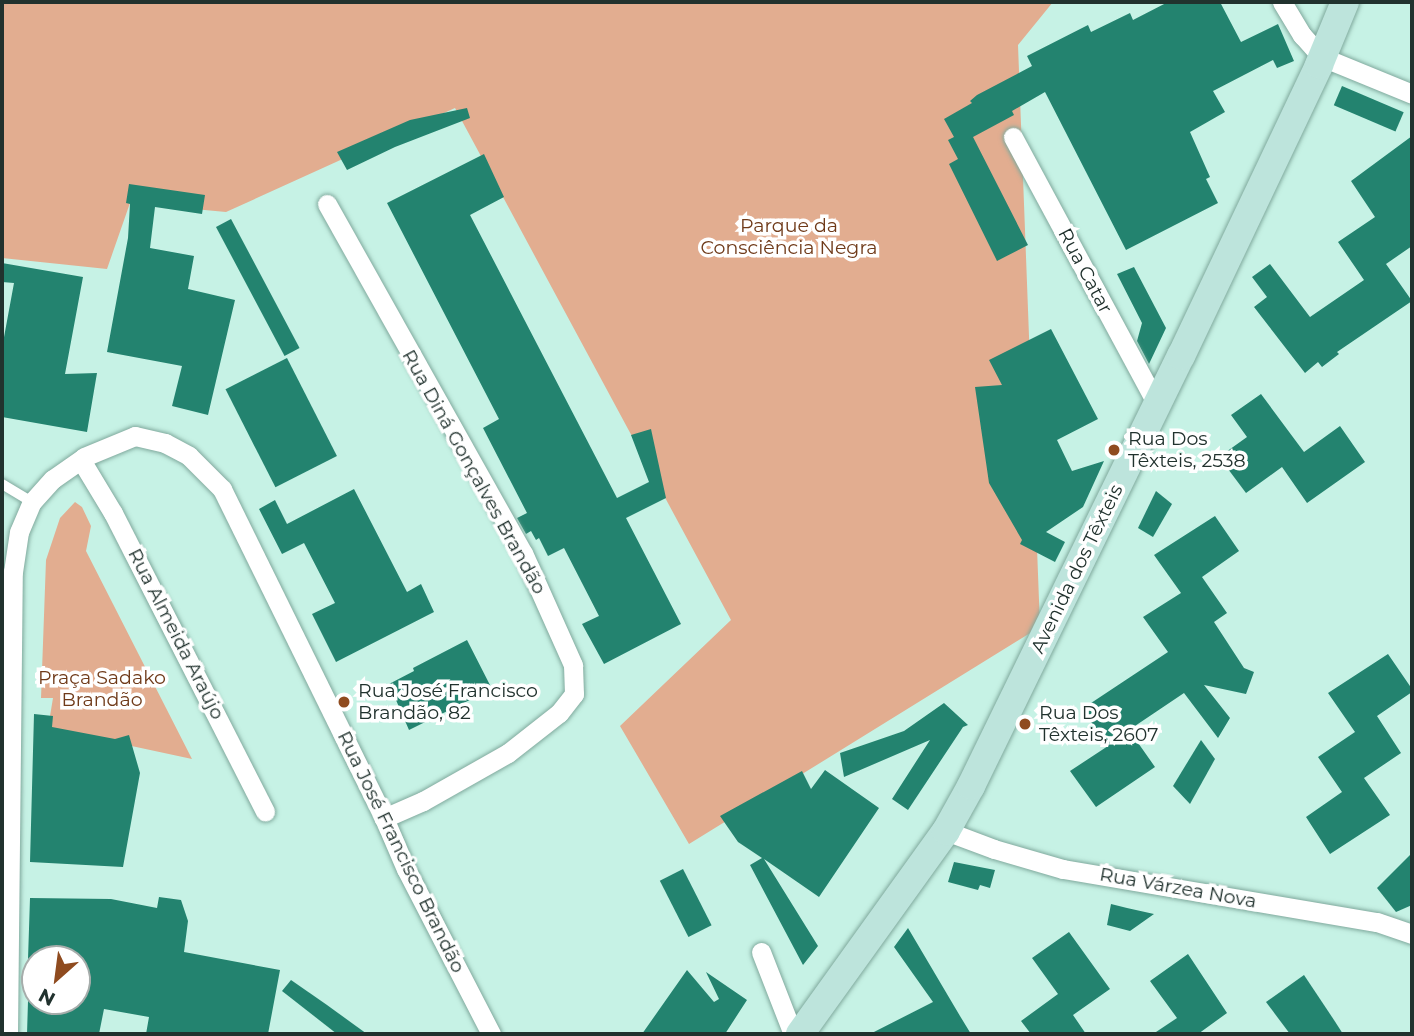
<!DOCTYPE html>
<html>
<head>
<meta charset="utf-8">
<style>
  body { margin:0 }
  #map { position:relative; width:1414px; height:1036px; overflow:hidden; background:#c6f2e5; font-family:Montserrat,sans-serif }
  div>[style] { position:absolute }
  .green>* { inset:0; background:#e2ad90 }
  .building>* { inset:0; background:#23836f; transform-origin:0 0 }
  .roads { filter:drop-shadow(0 0 2px #80a99d) drop-shadow(0 0 2px #80a99d) }
  .lane>* { height:10px; margin:-5px; padding:0 5px; transform-origin:5px; border-radius:5px; background:#fff }
  .street>* { height:19px; margin:-9.5px; padding:0 9.5px; transform-origin:9.5px; border-radius:9.5px; background:#fff }
  .secondary>* { height:28px; margin:-14px; padding:0 14px; transform-origin:14px; border-radius:14px; background:#bde4dc }
  .dots>* { width:19px; height:19px; translate:-50% -50%; box-sizing:border-box; border:4px solid #fff; border-radius:50% }
  span { translate:-50% -50%; white-space:nowrap; text-align:center; line-height:1.15; -webkit-text-stroke:7px #fff; paint-order:stroke }
  .park-label { font-size:19px; color:#6f3a19 }
  .street-label { font-size:19px; color:#21322e }
  .poi-label { font-size:19px; color:#21322e }
  .left { translate:0 -50%; text-align:left }
  .frame { position:absolute; inset:0; border:4px solid #21322e; pointer-events:none }
  .north { position:absolute; left:21px; top:945px; width:70px; height:70px; box-sizing:border-box; background:#fff; border:2px solid #a6adab; border-radius:50%; rotate:208deg; font-size:19px; font-weight:700; line-height:28px; text-align:center; color:#21322e }
  .north::after { content:''; display:block; margin:auto; width:24px; height:32px; background:#8f4b1f; clip-path:polygon(50% 0,100% 100%,50% 72%,0 100%) }
</style>
</head>
<body>
<div id="map">
  <div class="green">
    <div style="clip-path:polygon(2px 2px,1053px 2px,1018px 45px,1040px 627px,689px 844px,620px 726px,731px 620px,455px 108px,226px 212px,130px 203px,107px 269px,2px 258px)"></div>
    <div style="clip-path:polygon(75px 502px,82px 507px,91px 526px,86px 551px,192px 759px,48px 728px,53px 698px,41px 698px,46px 560px,60px 518px)"></div>
  </div>
  <div class="building">
    <div style="clip-path:polygon(1168px 2px,1220px 2px,1241px 42px,1278px 24px,1294px 61px,1277px 68px,1273px 60px,1215px 90px,1213px 91px,1225px 112px,1190px 132px,1210px 177px,1206px 179px,1218px 203px,1126px 250px,1045px 92px,1012px 111px,1014px 115px,973px 137px,1028px 245px,997px 261px,949px 164px,958px 159px,948px 140px,954px 137px,944px 119px,972px 103px,970px 101px,977px 95px,1032px 66px,1027px 56px,1088px 25px,1091px 32px,1130px 13px,1133px 20px)"></div>
    <div style="left:1342px;top:86px;width:67px;height:21px;rotate:23deg"></div>
    <div style="clip-path:polygon(467px 108px,470px 118px,395px 147px,347px 170px,337px 152px,410px 120px)"></div>
    <div style="clip-path:polygon(1412px 136px,1412px 246px,1386px 264px,1412px 301px,1337px 352px,1339px 354px,1322px 367px,1318px 362px,1305px 373px,1254px 307px,1267px 297px,1252px 277px,1270px 264px,1310px 317px,1364px 280px,1338px 242px,1375px 217px,1351px 181px)"></div>
    <div style="clip-path:polygon(484px 154px,504px 197px,470px 215px,617px 498px,649px 482px,631px 435px,651px 429px,666px 498px,626px 518px,681px 624px,604px 664px,582px 624px,599px 616px,564px 548px,548px 556px,539px 538px,536px 540px,531px 531px,526px 534px,517px 518px,527px 513px,483px 428px,499px 419px,387px 203px)"></div>
    <div style="clip-path:polygon(129px 184px,205px 195px,202px 214px,155px 207px,150px 248px,194px 256px,188px 289px,235px 300px,208px 415px,172px 406px,182px 366px,107px 352px,128px 238px,130px 204px,126px 203px)"></div>
    <div style="left:231px;top:219px;width:146px;height:17px;rotate:62deg"></div>
    <div style="clip-path:polygon(2px 263px,83px 277px,65px 374px,97px 373px,87px 432px,2px 417px,2px 348px,14px 283px,2px 282px)"></div>
    <div style="clip-path:polygon(1134px 267px,1166px 328px,1149px 364px,1137px 341px,1142px 323px,1117px 274px)"></div>
    <div style="clip-path:polygon(1051px 329px,1098px 419px,1057px 440px,1072px 471px,1104px 461px,1083px 507px,1046px 532px,1065px 542px,1055px 562px,1020px 544px,1022px 540px,989px 483px,975px 387px,1002px 385px,989px 360px)"></div>
    <div style="left:287px;top:358px;width:110px;height:69px;rotate:63deg"></div>
    <div style="clip-path:polygon(1261px 394px,1304px 452px,1340px 426px,1365px 462px,1307px 503px,1282px 467px,1246px 493px,1219px 457px,1247px 437px,1231px 415px)"></div>
    <div style="clip-path:polygon(354px 489px,407px 592px,421px 584px,434px 612px,336px 662px,312px 614px,335px 603px,304px 543px,282px 554px,259px 509px,275px 500px,287px 524px)"></div>
    <div style="clip-path:polygon(1156px 491px,1172px 504px,1153px 537px,1138px 528px)"></div>
    <div style="clip-path:polygon(1215px 516px,1239px 551px,1202px 577px,1227px 613px,1214px 622px,1244px 668px,1254px 672px,1246px 694px,1204px 685px,1230px 718px,1218px 738px,1184px 693px,1129px 730px,1155px 767px,1096px 807px,1070px 771px,1108px 746px,1082px 709px,1168px 652px,1143px 617px,1181px 593px,1154px 555px)"></div>
    <div style="clip-path:polygon(467px 640px,492px 689px,409px 730px,389px 684px,414px 671px,413px 668px)"></div>
    <div style="clip-path:polygon(1388px 654px,1412px 689px,1412px 692px,1377px 716px,1401px 753px,1364px 778px,1390px 815px,1330px 854px,1306px 817px,1342px 792px,1318px 757px,1355px 732px,1328px 693px)"></div>
    <div style="clip-path:polygon(944px 703px,968px 725px,963px 727px,908px 810px,892px 799px,930px 740px,844px 777px,840px 753px,904px 731px)"></div>
    <div style="clip-path:polygon(34px 714px,53px 716px,52px 727px,115px 739px,129px 735px,140px 773px,123px 867px,30px 862px)"></div>
    <div style="clip-path:polygon(1201px 740px,1215px 759px,1190px 804px,1173px 786px)"></div>
    <div style="clip-path:polygon(825px 770px,879px 808px,819px 897px,764px 859px,818px 946px,803px 965px,750px 865px,762px 858px,738px 842px,720px 816px,802px 771px,811px 789px)"></div>
    <div style="clip-path:polygon(1412px 853px,1412px 905px,1396px 912px,1377px 888px)"></div>
    <div style="clip-path:polygon(954px 862px,995px 870px,990px 888px,980px 885px,978px 890px,948px 882px)"></div>
    <div style="left:683px;top:869px;width:63px;height:26px;rotate:63deg"></div>
    <div style="clip-path:polygon(159px 897px,181px 900px,188px 921px,184px 952px,280px 970px,268px 1034px,146px 1034px,149px 1017px,104px 1009px,99px 1034px,27px 1034px,28px 1001px,77px 1001px,77px 959px,28px 959px,30px 898px,111px 899px,157px 908px)"></div>
    <div style="clip-path:polygon(1111px 904px,1127px 908px,1154px 914px,1130px 931px,1107px 925px)"></div>
    <div style="clip-path:polygon(908px 928px,960px 1016px,971px 1034px,870px 1034px,933px 1002px,894px 947px)"></div>
    <div style="clip-path:polygon(1069px 932px,1110px 989px,1073px 1015px,1086px 1034px,1031px 1034px,1021px 1021px,1058px 994px,1032px 958px)"></div>
    <div style="clip-path:polygon(1188px 954px,1227px 1013px,1198px 1034px,1153px 1034px,1177px 1018px,1150px 981px)"></div>
    <div style="clip-path:polygon(687px 970px,714px 1002px,719px 999px,706px 972px,747px 1000px,725px 1034px,642px 1034px)"></div>
    <div style="clip-path:polygon(1304px 975px,1334px 1020px,1343px 1034px,1290px 1034px,1266px 1002px)"></div>
    <div style="clip-path:polygon(291px 980px,327px 1005px,367px 1034px,337px 1034px,282px 991px)"></div>
  </div>
  <div class="roads">
    <div class="lane">
      <div style="left:2px;top:484px;width:35px;rotate:31deg"></div>
    </div>
    <div class="street">
      <div style="left:1282px;top:2px;width:39px;rotate:59deg"></div>
      <div style="left:1302px;top:35px;width:30px;rotate:48deg"></div>
      <div style="left:1322px;top:57px;width:97px;rotate:22.3deg"></div>
      <div style="left:1013px;top:137px;width:306px;rotate:61.7deg"></div>
      <div style="left:327px;top:204px;width:400px;rotate:60.7deg"></div>
      <div style="left:523px;top:553px;width:123px;rotate:65.9deg"></div>
      <div style="left:573px;top:665px;width:29px;rotate:88deg"></div>
      <div style="left:574px;top:694px;width:24px;rotate:128deg"></div>
      <div style="left:559px;top:713px;width:65px;rotate:141.9deg"></div>
      <div style="left:508px;top:753px;width:98px;rotate:150.5deg"></div>
      <div style="left:423px;top:801px;width:43px;rotate:156.4deg"></div>
      <div style="left:81px;top:460px;width:62px;rotate:58.9deg"></div>
      <div style="left:113px;top:513px;width:335px;rotate:63deg"></div>
      <div style="left:946px;top:831px;width:51px;rotate:20.6deg"></div>
      <div style="left:994px;top:849px;width:72px;rotate:16.2deg"></div>
      <div style="left:1063px;top:869px;width:318px;rotate:9.6deg"></div>
      <div style="left:1377px;top:922px;width:37px;rotate:19deg"></div>
      <div style="left:761px;top:952px;width:88px;rotate:68.7deg"></div>
      <div style="left:8px;top:1034px;width:462px;rotate:-89.4deg"></div>
      <div style="left:13px;top:572px;width:40px;rotate:-81.5deg"></div>
      <div style="left:19px;top:532px;width:33px;rotate:-67deg"></div>
      <div style="left:32px;top:502px;width:31px;rotate:-48deg"></div>
      <div style="left:53px;top:479px;width:38px;rotate:-35deg"></div>
      <div style="left:84px;top:457px;width:55px;rotate:-22.4deg"></div>
      <div style="left:135px;top:436px;width:31px;rotate:13deg"></div>
      <div style="left:165px;top:443px;width:27px;rotate:28deg"></div>
      <div style="left:189px;top:456px;width:47px;rotate:45deg"></div>
      <div style="left:222px;top:489px;width:367px;rotate:63.8deg"></div>
      <div style="left:384px;top:818px;width:56px;rotate:66.7deg"></div>
      <div style="left:406px;top:869px;width:186px;rotate:62.7deg"></div>
    </div>
    <div class="secondary">
      <div style="left:800px;top:1034px;width:250px;rotate:-54.3deg"></div>
      <div style="left:946px;top:831px;width:51px;rotate:-60.9deg"></div>
      <div style="left:971px;top:786px;width:479px;rotate:-64deg"></div>
      <div style="left:1181px;top:356px;width:322px;rotate:-64.6deg"></div>
      <div style="left:1319px;top:65px;width:68px;rotate:-67.6deg"></div>
    </div>
  </div>
  <div class="dots">
    <div style="left:1114px;top:450px;background:#8f4b1f"></div>
    <div style="left:344px;top:702px;background:#8f4b1f"></div>
    <div style="left:1025px;top:724px;background:#8f4b1f"></div>
  </div>
  <div class="park-label">
    <span style="left:789px;top:237px">Parque da<br>Consciência Negra</span>
    <span style="left:102px;top:689px">Praça Sadako<br>Brandão</span>
  </div>
  <div class="street-label">
    <span style="left:1085px;top:271px;rotate:62deg">Rua Catar</span>
    <span style="left:474px;top:472px;rotate:61deg">Rua Diná Gonçalves Brandão</span>
    <span style="left:1077px;top:569px;rotate:-64deg">Avenida dos Têxteis</span>
    <span style="left:176px;top:634px;rotate:63deg">Rua Almeida Araújo</span>
    <span style="left:401px;top:852px;rotate:64deg">Rua José Francisco Brandão</span>
    <span style="left:1178px;top:888px;rotate:10deg">Rua Várzea Nova</span>
  </div>
  <div class="poi-label">
    <span class="left" style="left:1128px;top:450px">Rua Dos<br>Têxteis, 2538</span>
    <span class="left" style="left:358px;top:702px">Rua José Francisco<br>Brandão, 82</span>
    <span class="left" style="left:1039px;top:724px">Rua Dos<br>Têxteis, 2607</span>
  </div>
  <div class="frame"></div>
  <div class="north">N</div>
</div>
</body>
</html>
